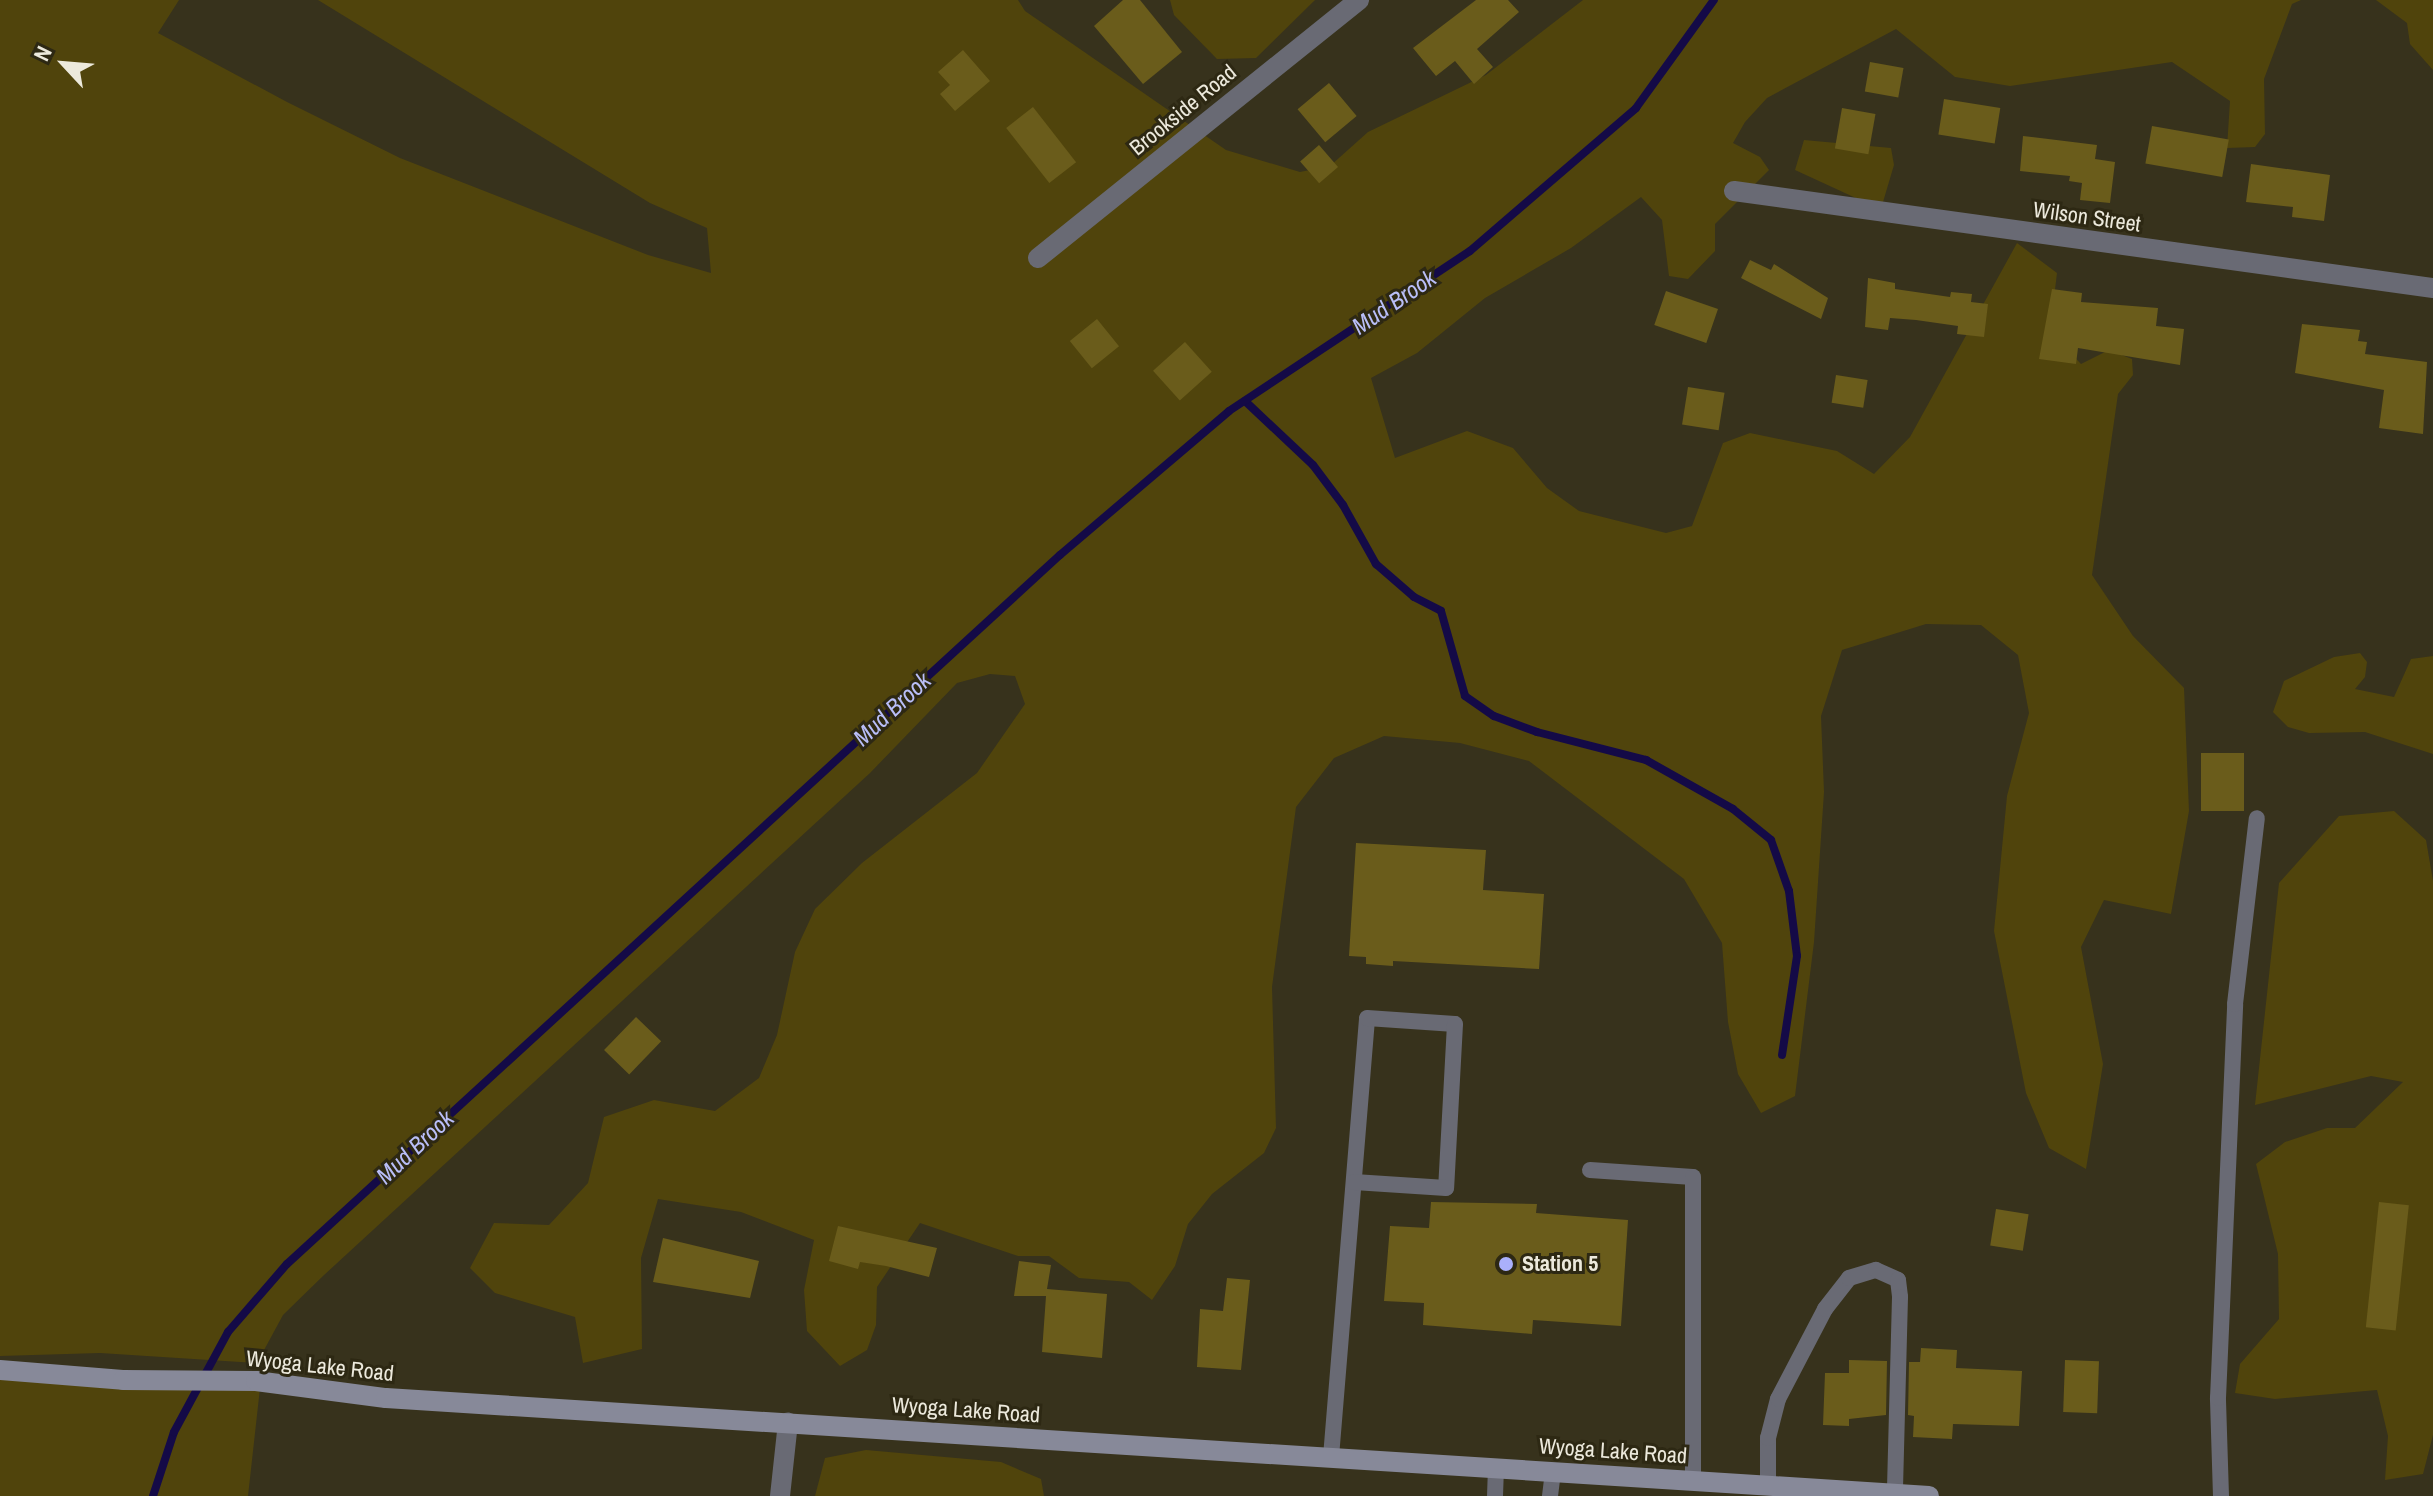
<!DOCTYPE html>
<html>
<head>
<meta charset="utf-8">
<style>
  body { margin:0 }
  #map { position:relative; width:2433px; height:1496px; overflow:hidden; background:#37321c; font-family:"Archivo Narrow",sans-serif }
  div>[style] { position:absolute }
  .green>* { inset:0; background:#50440c }
  .stream>* { height:8px; margin:-4px; padding:0 4px; transform-origin:4px; border-radius:4px; background:#140a47 }
  .building>* { inset:0; background:#6a5c1b; transform-origin:0 0 }
  .lane>* { height:16px; margin:-8px; padding:0 8px; transform-origin:8px; border-radius:8px; background:#696a74 }
  .street>* { height:20px; margin:-10px; padding:0 10px; transform-origin:10px; border-radius:10px; background:#696a74 }
  .secondary>* { height:20px; margin:-10px; padding:0 10px; transform-origin:10px; border-radius:10px; background:#878999 }
  .dots>* { width:22px; height:22px; translate:-50% -50%; box-sizing:border-box; border:4px solid #2d2813; border-radius:50% }
  span { translate:-50% -50%; white-space:nowrap; text-align:center; line-height:1.15; -webkit-text-stroke:6px #2d2813; paint-order:stroke }
  .street-label { font-size:22px; color:#ece9dc }
  .poi-label { font-size:22px; color:#ece9dc; font-weight:700 }
  .left { translate:0 -50%; text-align:left }
  .water-label { font-size:24px; color:#b9bef8; font-style:italic }
  .north { position:absolute; left:24px; top:24px; width:80px; height:80px; -webkit-text-stroke:6px #2d2813; paint-order:stroke; rotate:296deg; font-size:22px; font-weight:700; line-height:32px; text-align:center; color:#ece9dc }
  .north::after { content:''; display:block; margin:auto; width:28px; height:36px; background:#ece9dc; clip-path:polygon(50% 0,100% 100%,50% 72%,0 100%) }
</style>
</head>
<body>
<div id="map">
  <div class="green">
    <div style="clip-path:polygon(0 0,179px 0,158px 33px,287px 102px,400px 158px,648px 255px,711px 273px,707px 228px,650px 203px,318px 0,1018px 0,1025px 11px,1226px 150px,1300px 172px,1330px 166px,1368px 132px,1486px 75px,1583px 0,2301px 0,2292px 4px,2264px 79px,2265px 134px,2255px 147px,2227px 148px,2230px 101px,2172px 62px,2010px 86px,1955px 77px,1896px 29px,1767px 98px,1745px 122px,1733px 143px,1760px 157px,1769px 170px,1715px 224px,1715px 251px,1688px 279px,1669px 276px,1662px 220px,1641px 197px,1571px 248px,1485px 298px,1417px 353px,1371px 378px,1395px 458px,1467px 431px,1513px 448px,1547px 488px,1579px 511px,1666px 533px,1692px 526px,1723px 443px,1750px 433px,1837px 451px,1874px 474px,1910px 437px,2017px 243px,2057px 273px,2050px 331px,2081px 364px,2109px 350px,2132px 359px,2133px 375px,2118px 394px,2092px 575px,2133px 636px,2184px 688px,2189px 811px,2171px 914px,2104px 900px,2081px 947px,2103px 1064px,2086px 1169px,2049px 1148px,2026px 1093px,1994px 931px,2007px 796px,2029px 713px,2018px 655px,1981px 625px,1926px 624px,1842px 650px,1821px 716px,1824px 792px,1814px 942px,1795px 1096px,1761px 1113px,1738px 1074px,1728px 1022px,1722px 943px,1684px 879px,1529px 761px,1460px 743px,1384px 736px,1334px 758px,1296px 807px,1272px 987px,1276px 1128px,1264px 1153px,1212px 1194px,1188px 1224px,1175px 1266px,1152px 1300px,1129px 1282px,1079px 1278px,1049px 1256px,1018px 1256px,920px 1223px,877px 1287px,876px 1325px,867px 1350px,840px 1366px,807px 1331px,804px 1290px,814px 1240px,741px 1212px,658px 1199px,641px 1258px,642px 1349px,583px 1363px,575px 1317px,495px 1293px,470px 1268px,494px 1223px,549px 1225px,588px 1183px,604px 1117px,654px 1100px,715px 1111px,759px 1078px,777px 1035px,795px 952px,815px 909px,862px 863px,977px 773px,1025px 704px,1015px 676px,990px 674px,957px 683px,870px 773px,323px 1276px,283px 1315px,257px 1363px,100px 1353px,0 1356px)"></div>
    <div style="clip-path:polygon(1170px 0,1315px 0,1256px 58px,1217px 59px,1174px 15px)"></div>
    <div style="clip-path:polygon(2376px 0,2433px 0,2433px 70px,2410px 44px,2407px 23px)"></div>
    <div style="clip-path:polygon(1804px 140px,1891px 148px,1894px 165px,1883px 202px,1858px 199px,1795px 170px)"></div>
    <div style="clip-path:polygon(2360px 653px,2367px 662px,2365px 677px,2355px 689px,2394px 697px,2411px 659px,2433px 656px,2433px 754px,2365px 732px,2309px 733px,2288px 727px,2273px 712px,2284px 681px,2334px 657px)"></div>
    <div style="clip-path:polygon(2394px 811px,2426px 840px,2433px 881px,2433px 1435px,2423px 1474px,2385px 1480px,2388px 1436px,2377px 1390px,2275px 1399px,2235px 1393px,2240px 1364px,2279px 1319px,2278px 1254px,2256px 1164px,2285px 1142px,2327px 1128px,2355px 1128px,2403px 1082px,2371px 1076px,2255px 1105px,2279px 883px,2339px 816px)"></div>
    <div style="clip-path:polygon(0 1370px,260px 1388px,248px 1496px,0 1496px)"></div>
    <div style="clip-path:polygon(866px 1450px,1001px 1462px,1041px 1479px,1044px 1496px,815px 1496px,825px 1458px)"></div>
  </div>
  <div class="stream">
    <div style="left:1245px;top:401px;width:93px;rotate:43.3deg"></div>
    <div style="left:1313px;top:465px;width:50px;rotate:53.1deg"></div>
    <div style="left:1343px;top:505px;width:68px;rotate:60.8deg"></div>
    <div style="left:1376px;top:564px;width:50px;rotate:41deg"></div>
    <div style="left:1414px;top:597px;width:30px;rotate:27deg"></div>
    <div style="left:1441px;top:611px;width:88px;rotate:74.2deg"></div>
    <div style="left:1465px;top:696px;width:35px;rotate:35deg"></div>
    <div style="left:1494px;top:716px;width:46px;rotate:20.4deg"></div>
    <div style="left:1537px;top:732px;width:113px;rotate:14.4deg"></div>
    <div style="left:1646px;top:760px;width:100px;rotate:29.4deg"></div>
    <div style="left:1733px;top:809px;width:49px;rotate:39.2deg"></div>
    <div style="left:1771px;top:840px;width:54px;rotate:70.6deg"></div>
    <div style="left:1789px;top:891px;width:65px;rotate:83deg"></div>
    <div style="left:1797px;top:956px;width:100px;rotate:98.6deg"></div>
    <div style="left:153px;top:1496px;width:67px;rotate:-71.8deg"></div>
    <div style="left:174px;top:1432px;width:114px;rotate:-61.6deg"></div>
    <div style="left:228px;top:1332px;width:90px;rotate:-49.1deg"></div>
    <div style="left:287px;top:1264px;width:1049px;rotate:-42.53deg"></div>
    <div style="left:1060px;top:555px;width:222px;rotate:-40.4deg"></div>
    <div style="left:1229px;top:411px;width:289px;rotate:-33.6deg"></div>
    <div style="left:1470px;top:251px;width:219px;rotate:-40.7deg"></div>
    <div style="left:1636px;top:108px;width:133px;rotate:-54.2deg"></div>
  </div>
  <div class="building">
    <div style="clip-path:polygon(1123px 0,1140px 0,1182px 52px,1143px 84px,1094px 26px)"></div>
    <div style="clip-path:polygon(1476px 0,1508px 0,1519px 12px,1477px 49px,1493px 67px,1474px 84px,1455px 61px,1436px 76px,1413px 48px)"></div>
    <div style="clip-path:polygon(963px 50px,990px 81px,955px 111px,940px 94px,950px 85px,938px 72px)"></div>
    <div style="left:1870px;top:62px;width:34px;height:30px;rotate:10deg"></div>
    <div style="left:1329px;top:83px;width:43px;height:41px;rotate:50deg"></div>
    <div style="left:1944px;top:99px;width:57px;height:36px;rotate:9deg"></div>
    <div style="left:1033px;top:107px;width:70px;height:34px;rotate:52deg"></div>
    <div style="left:1842px;top:108px;width:34px;height:41px;rotate:10deg"></div>
    <div style="left:2152px;top:126px;width:78px;height:38px;rotate:10deg"></div>
    <div style="clip-path:polygon(2023px 136px,2097px 145px,2095px 159px,2115px 162px,2110px 203px,2080px 200px,2082px 183px,2069px 181px,2070px 176px,2020px 171px)"></div>
    <div style="left:1319px;top:145px;width:29px;height:25px;rotate:49deg"></div>
    <div style="clip-path:polygon(2251px 164px,2330px 175px,2324px 221px,2292px 217px,2293px 207px,2246px 202px)"></div>
    <div style="clip-path:polygon(1750px 260px,1771px 270px,1774px 264px,1828px 298px,1821px 319px,1741px 278px)"></div>
    <div style="clip-path:polygon(1868px 278px,1895px 283px,1895px 289px,1950px 297px,1951px 292px,1972px 294px,1971px 302px,1988px 304px,1984px 337px,1957px 334px,1958px 326px,1916px 320px,1890px 318px,1888px 330px,1865px 327px)"></div>
    <div style="clip-path:polygon(2052px 289px,2082px 293px,2081px 302px,2158px 308px,2156px 326px,2184px 329px,2180px 365px,2078px 348px,2076px 364px,2039px 359px)"></div>
    <div style="left:1666px;top:291px;width:55px;height:36px;rotate:19deg"></div>
    <div style="left:1097px;top:319px;width:35px;height:35px;rotate:51deg"></div>
    <div style="clip-path:polygon(2302px 324px,2360px 330px,2358px 341px,2367px 342px,2365px 354px,2427px 362px,2423px 434px,2379px 428px,2384px 390px,2295px 373px)"></div>
    <div style="left:1185px;top:342px;width:40px;height:43px;rotate:48deg"></div>
    <div style="left:1836px;top:375px;width:32px;height:28px;rotate:9deg"></div>
    <div style="left:1688px;top:387px;width:37px;height:38px;rotate:9deg"></div>
    <div style="left:2201px;top:753px;width:43px;height:58px"></div>
    <div style="clip-path:polygon(1356px 843px,1486px 850px,1483px 890px,1544px 894px,1539px 969px,1393px 961px,1393px 966px,1366px 964px,1366px 957px,1349px 956px)"></div>
    <div style="left:636px;top:1017px;width:35px;height:46px;rotate:44deg"></div>
    <div style="clip-path:polygon(1431px 1202px,1537px 1204px,1536px 1213px,1628px 1220px,1621px 1326px,1533px 1320px,1532px 1334px,1423px 1325px,1424px 1303px,1384px 1301px,1390px 1226px,1429px 1228px)"></div>
    <div style="left:2379px;top:1202px;width:30px;height:126px;rotate:6deg"></div>
    <div style="left:1996px;top:1209px;width:33px;height:37px;rotate:9deg"></div>
    <div style="clip-path:polygon(838px 1226px,937px 1248px,929px 1277px,886px 1266px,860px 1262px,858px 1269px,829px 1261px)"></div>
    <div style="clip-path:polygon(663px 1238px,759px 1261px,750px 1298px,653px 1282px)"></div>
    <div style="clip-path:polygon(1019px 1261px,1051px 1265px,1047px 1289px,1107px 1294px,1102px 1358px,1042px 1352px,1046px 1296px,1014px 1296px)"></div>
    <div style="clip-path:polygon(1227px 1278px,1250px 1280px,1241px 1370px,1197px 1367px,1200px 1309px,1223px 1311px)"></div>
    <div style="clip-path:polygon(1921px 1348px,1957px 1350px,1956px 1368px,2022px 1371px,2019px 1426px,1953px 1424px,1952px 1439px,1913px 1437px,1914px 1416px,1908px 1415px,1909px 1362px,1920px 1362px)"></div>
    <div style="clip-path:polygon(1849px 1360px,1887px 1361px,1886px 1415px,1849px 1419px,1849px 1426px,1823px 1425px,1825px 1373px,1849px 1373px)"></div>
    <div style="left:2065px;top:1360px;width:34px;height:52px;rotate:2deg"></div>
  </div>
  <div class="lane">
    <div style="left:1590px;top:1170px;width:103px;rotate:3.9deg"></div>
    <div style="left:1693px;top:1177px;width:304px;rotate:90deg"></div>
    <div style="left:1331px;top:1457px;width:440px;rotate:-85.3deg"></div>
    <div style="left:1367px;top:1018px;width:88px;rotate:3.9deg"></div>
    <div style="left:1455px;top:1024px;width:164px;rotate:93.1deg"></div>
    <div style="left:1446px;top:1188px;width:92px;rotate:-176.3deg"></div>
    <div style="left:1768px;top:1485px;width:47px;rotate:-90deg"></div>
    <div style="left:1768px;top:1438px;width:40px;rotate:-75.6deg"></div>
    <div style="left:1778px;top:1399px;width:102px;rotate:-62.4deg"></div>
    <div style="left:1825px;top:1309px;width:39px;rotate:-52deg"></div>
    <div style="left:1849px;top:1278px;width:28px;rotate:-17deg"></div>
    <div style="left:1876px;top:1270px;width:24px;rotate:24deg"></div>
    <div style="left:1898px;top:1280px;width:17px;rotate:83deg"></div>
    <div style="left:1900px;top:1297px;width:197px;rotate:91.5deg"></div>
    <div style="left:1495px;top:1496px;width:29px;rotate:-88deg"></div>
    <div style="left:1550px;top:1496px;width:25px;rotate:-83deg"></div>
    <div style="left:2221px;top:1496px;width:98px;rotate:-91.8deg"></div>
    <div style="left:2218px;top:1398px;width:394px;rotate:-87.5deg"></div>
    <div style="left:2235px;top:1004px;width:187px;rotate:-83.3deg"></div>
  </div>
  <div class="street">
    <div style="left:1734px;top:191px;width:706px;rotate:7.9deg"></div>
    <div style="left:1038px;top:258px;width:412px;rotate:-38.8deg"></div>
    <div style="left:780px;top:1496px;width:74px;rotate:-83.8deg"></div>
  </div>
  <div class="secondary">
    <div style="left:0;top:1370px;width:123px;rotate:4.6deg"></div>
    <div style="left:123px;top:1380px;width:133px;rotate:0.4deg"></div>
    <div style="left:256px;top:1381px;width:131px;rotate:7.5deg"></div>
    <div style="left:386px;top:1398px;width:1546px;rotate:3.63deg"></div>
  </div>
  <div class="dots">
    <div style="left:1506px;top:1264px;background:#aab0fb"></div>
  </div>
  <div class="street-label">
    <span style="left:1183px;top:110px;rotate:-39deg">Brookside Road</span>
    <span style="left:2087px;top:217px;rotate:8deg">Wilson Street</span>
    <span style="left:320px;top:1366px;rotate:6deg">Wyoga Lake Road</span>
    <span style="left:966px;top:1410px;rotate:4deg">Wyoga Lake Road</span>
    <span style="left:1613px;top:1451px;rotate:4deg">Wyoga Lake Road</span>
  </div>
  <div class="poi-label">
    <span class="left" style="left:1522px;top:1264px">Station 5</span>
  </div>
  <div class="water-label">
    <span style="left:1394px;top:302px;rotate:-34deg">Mud Brook</span>
    <span style="left:892px;top:709px;rotate:-43deg">Mud Brook</span>
    <span style="left:415px;top:1147px;rotate:-43deg">Mud Brook</span>
  </div>
  <div class="north">N</div>
</div>
</body>
</html>
